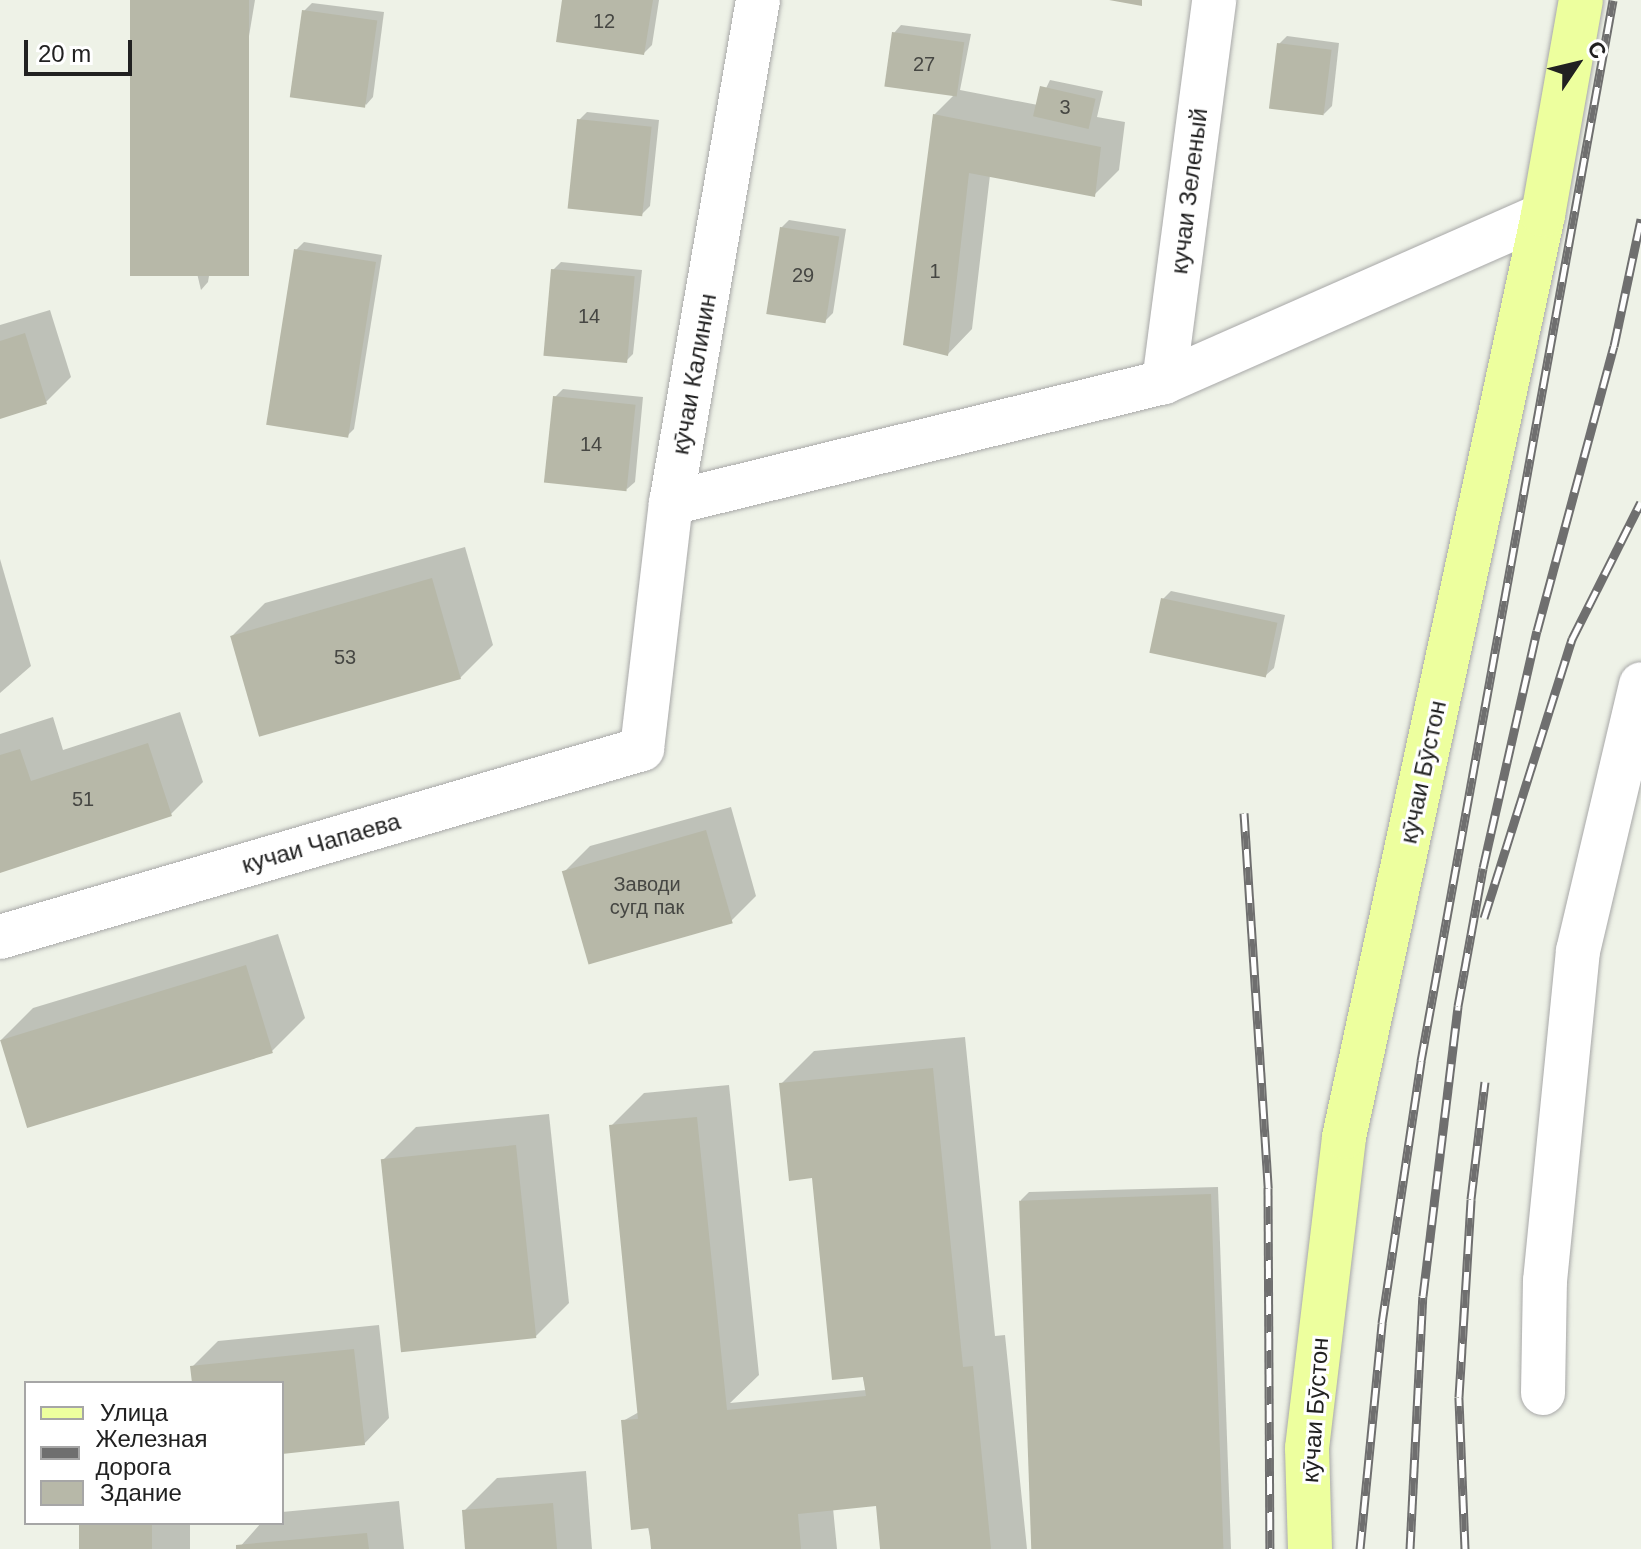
<!DOCTYPE html>
<html>
<head>
<meta charset="utf-8">
<style>
  body { margin:0 }
  #map { position:relative; width:1641px; height:1549px; overflow:hidden; background:#eef2e7; font-family:Arial,sans-serif }
  div>[style] { position:absolute }
  .shadow>* { inset:0; background:#0003; transform-origin:0 0 }
  .building>* { inset:0; background:#b7b8a8; transform-origin:0 0 }
  .roads { filter:drop-shadow(0 0 2px #a8a8a8) drop-shadow(0 0 2px #a8a8a8) }
  .minor>* { height:44px; margin:-22px; padding:0 22px; transform-origin:22px; border-radius:22px; background:#fff }
  .major>* { height:44px; margin:-22px; padding:0 22px; transform-origin:22px; border-radius:22px; background:#edff9e }
  .rail>* { height:9px; margin-top:-4.5px; transform-origin:0; background:repeating-linear-gradient(90deg,#fff 0 18px,#6f6f6f 0 36px); box-sizing:border-box; border-block:2px solid #6f6f6f }
  span { translate:-50% -50%; white-space:nowrap; text-align:center; line-height:1.15; -webkit-text-stroke:6px #fff; paint-order:stroke }
  .number-label { font-size:20px; color:#464743 }
  .number-label span { -webkit-text-stroke-width:0 }
  .street-label { font-size:24px; color:#212121 }
  .legend { position:absolute; left:24px; top:1381px; width:260px; height:144px; box-sizing:border-box; background:#fff; border:2px solid #a6a6a6; margin:0; padding:10px 14px; list-style:none; font-size:24px; color:#212121 }
  .legend li { display:flex; align-items:center; gap:16px; height:40px }
  .legend b { width:40px; border:2px solid #a6a6a6 }
  .north { position:absolute; left:1537px; top:24px; width:80px; height:80px; -webkit-text-stroke:6px #fff; paint-order:stroke; rotate:55deg; font-size:22px; font-weight:700; line-height:32px; text-align:center; color:#212121 }
  .north::after { content:''; display:block; margin:auto; width:28px; height:36px; background:#212121; clip-path:polygon(50% 0,100% 100%,50% 72%,0 100%) }
  .scale { position:absolute; left:24px; top:40px; width:108px; height:36px; box-sizing:border-box; border:4px solid #212121; border-top:0; padding-left:10px; font-size:24px; line-height:28px; white-space:nowrap; color:#212121; -webkit-text-stroke:6px #fff; paint-order:stroke }
</style>
</head>
<body>
<div id="map">
  <div class="shadow">
    <div style="clip-path:polygon(132px 0,255px 0,208px 282px,201px 290px)"></div>
    <div style="clip-path:polygon(564px 0,659px 0,652px 45px,644px 53px)"></div>
    <div style="clip-path:polygon(312px 3px,384px 12px,373px 97px,366px 105px,304px 11px)"></div>
    <div style="clip-path:polygon(901px 25px,971px 34px,960px 90px,1038px 105px,1050px 80px,1103px 91px,1097px 117px,1125px 122px,1119px 170px,1094px 195px,990px 175px,972px 329px,948px 354px,934px 115px,955px 94px,894px 33px)"></div>
    <div style="clip-path:polygon(1287px 36px,1339px 43px,1332px 106px,1324px 114px,1279px 44px)"></div>
    <div style="clip-path:polygon(587px 112px,659px 120px,650px 206px,642px 214px,579px 120px)"></div>
    <div style="clip-path:polygon(789px 220px,846px 229px,833px 313px,825px 321px,781px 228px)"></div>
    <div style="clip-path:polygon(304px 242px,382px 255px,354px 429px,346px 437px,296px 250px)"></div>
    <div style="clip-path:polygon(561px 262px,642px 270px,633px 354px,625px 362px,553px 270px)"></div>
    <div style="clip-path:polygon(50px 310px,71px 377px,46px 402px,0 417px,0 325px)"></div>
    <div style="clip-path:polygon(563px 389px,643px 397px,635px 482px,627px 489px,555px 397px)"></div>
    <div style="clip-path:polygon(465px 547px,493px 645px,460px 678px,232px 636px,265px 603px)"></div>
    <div style="clip-path:polygon(0 559px,31px 666px,0 693px)"></div>
    <div style="clip-path:polygon(1171px 591px,1285px 615px,1274px 668px,1266px 675px,1163px 599px)"></div>
    <div style="clip-path:polygon(180px 712px,203px 782px,171px 814px,0 870px,0 734px,53px 717px,63px 750px)"></div>
    <div style="clip-path:polygon(731px 807px,756px 896px,731px 921px,565px 871px,590px 846px)"></div>
    <div style="clip-path:polygon(278px 934px,305px 1018px,272px 1051px,0 1041px,33px 1008px)"></div>
    <div style="clip-path:polygon(965px 1037px,995px 1336px,1005px 1335px,1027px 1549px,882px 1549px,878px 1502px,833px 1508px,837px 1549px,653px 1549px,623px 1421px,639px 1412px,611px 1126px,644px 1093px,729px 1085px,759px 1375px,730px 1403px,866px 1390px,814px 1176px,781px 1084px,814px 1051px)"></div>
    <div style="clip-path:polygon(549px 1114px,569px 1303px,536px 1336px,383px 1160px,416px 1127px)"></div>
    <div style="clip-path:polygon(1218px 1187px,1231px 1549px,1032px 1549px,1021px 1200px,1029px 1192px)"></div>
    <div style="clip-path:polygon(379px 1325px,389px 1418px,364px 1444px,282px 1452px,282px 1383px,194px 1383px,192px 1367px,218px 1341px)"></div>
    <div style="clip-path:polygon(586px 1471px,592px 1549px,467px 1549px,464px 1511px,497px 1478px)"></div>
    <div style="clip-path:polygon(399px 1501px,404px 1549px,238px 1549px,261px 1523px,282px 1523px,282px 1512px)"></div>
    <div style="left:81px;top:1523px;width:109px;height:26px"></div>
  </div>
  <div class="building">
    <div style="left:130px;top:0;width:119px;height:276px"></div>
    <div style="clip-path:polygon(562px 0,653px 0,644px 55px,556px 42px)"></div>
    <div style="clip-path:polygon(1109px 0,1142px 0,1142px 6px)"></div>
    <div style="left:302px;top:10px;width:76px;height:88px;rotate:8deg"></div>
    <div style="left:892px;top:32px;width:73px;height:55px;rotate:8deg"></div>
    <div style="left:1277px;top:43px;width:55px;height:66px;rotate:7deg"></div>
    <div style="left:1040px;top:86px;width:57px;height:31px;rotate:13deg"></div>
    <div style="clip-path:polygon(933px 114px,1101px 147px,1095px 197px,969px 173px,948px 356px,903px 345px)"></div>
    <div style="left:577px;top:119px;width:75px;height:90px;rotate:6deg"></div>
    <div style="left:780px;top:227px;width:60px;height:88px;rotate:9deg"></div>
    <div style="left:294px;top:249px;width:83px;height:178px;rotate:9deg"></div>
    <div style="left:551px;top:269px;width:84px;height:87px;rotate:5deg"></div>
    <div style="clip-path:polygon(25px 333px,47px 404px,0 419px,0 341px)"></div>
    <div style="left:553px;top:396px;width:83px;height:87px;rotate:6deg"></div>
    <div style="left:432px;top:578px;width:105px;height:210px;rotate:74deg"></div>
    <div style="left:1161px;top:598px;width:119px;height:56px;rotate:12deg"></div>
    <div style="clip-path:polygon(148px 743px,172px 816px,0 873px,0 755px,20px 749px,31px 781px)"></div>
    <div style="left:706px;top:830px;width:97px;height:150px;rotate:74deg"></div>
    <div style="left:246px;top:965px;width:92px;height:257px;rotate:73deg"></div>
    <div style="clip-path:polygon(933px 1068px,963px 1367px,973px 1366px,991px 1549px,880px 1549px,876px 1506px,798px 1514px,801px 1549px,651px 1549px,649px 1528px,631px 1530px,621px 1420px,638px 1419px,609px 1125px,697px 1117px,727px 1410px,866px 1396px,863px 1377px,832px 1380px,812px 1178px,789px 1181px,779px 1083px)"></div>
    <div style="left:516px;top:1145px;width:194px;height:136px;rotate:84deg"></div>
    <div style="left:1211px;top:1194px;width:355px;height:192px;rotate:88deg"></div>
    <div style="clip-path:polygon(354px 1349px,365px 1445px,282px 1454px,282px 1383px,192px 1383px,190px 1366px)"></div>
    <div style="clip-path:polygon(553px 1503px,557px 1549px,465px 1549px,462px 1510px)"></div>
    <div style="left:79px;top:1523px;width:73px;height:26px"></div>
    <div style="clip-path:polygon(367px 1533px,369px 1549px,236px 1549px,236px 1545px)"></div>
  </div>
  <div class="roads">
    <div class="minor">
      <div style="left:1164px;top:382px;width:385px;rotate:-82.5deg"></div>
      <div style="left:671px;top:503px;width:508px;rotate:-13.79deg"></div>
      <div style="left:1164px;top:382px;width:414px;rotate:-23.8deg"></div>
      <div style="left:0;top:937px;width:669px;rotate:-16.32deg"></div>
      <div style="left:642px;top:749px;width:248px;rotate:-83.3deg"></div>
      <div style="left:671px;top:503px;width:510px;rotate:-80.19deg"></div>
      <div style="left:1543px;top:1393px;width:112px;rotate:-89deg"></div>
      <div style="left:1545px;top:1281px;width:332px;rotate:-84.3deg"></div>
      <div style="left:1578px;top:951px;width:274px;rotate:-76.7deg"></div>
    </div>
    <div class="major">
      <div style="left:1310px;top:1549px;width:101px;rotate:-91.7deg"></div>
      <div style="left:1307px;top:1448px;width:313px;rotate:-83.2deg"></div>
      <div style="left:1344px;top:1137px;width:943px;rotate:-77.82deg"></div>
      <div style="left:1543px;top:215px;width:218px;rotate:-80deg"></div>
    </div>
  </div>
  <div class="rail">
    <div style="left:1244px;top:813px;width:376px;rotate:86.3deg"></div>
    <div style="left:1268px;top:1188px;width:361px;rotate:89.7deg"></div>
    <div style="left:1484px;top:918px;width:293px;rotate:-72.5deg"></div>
    <div style="left:1572px;top:639px;width:153px;rotate:-63.3deg"></div>
    <div style="left:1360px;top:1549px;width:227px;rotate:-84.4deg"></div>
    <div style="left:1382px;top:1323px;width:265px;rotate:-81.5deg"></div>
    <div style="left:1421px;top:1061px;width:1078px;rotate:-79.74deg"></div>
    <div style="left:1410px;top:1549px;width:253px;rotate:-87.1deg"></div>
    <div style="left:1423px;top:1296px;width:292px;rotate:-83.1deg"></div>
    <div style="left:1458px;top:1006px;width:140px;rotate:-79.7deg"></div>
    <div style="left:1483px;top:868px;width:243px;rotate:-77.2deg"></div>
    <div style="left:1537px;top:631px;width:295px;rotate:-74.9deg"></div>
    <div style="left:1614px;top:346px;width:130px;rotate:-78deg"></div>
    <div style="left:1465px;top:1549px;width:152px;rotate:-92.3deg"></div>
    <div style="left:1459px;top:1397px;width:198px;rotate:-86.5deg"></div>
    <div style="left:1471px;top:1199px;width:118px;rotate:-83.2deg"></div>
  </div>
  <div class="number-label">
    <span style="left:604px;top:21px">12</span>
    <span style="left:924px;top:64px">27</span>
    <span style="left:1065px;top:107px">3</span>
    <span style="left:935px;top:271px">1</span>
    <span style="left:803px;top:275px">29</span>
    <span style="left:589px;top:316px">14</span>
    <span style="left:591px;top:444px">14</span>
    <span style="left:345px;top:657px">53</span>
    <span style="left:83px;top:799px">51</span>
    <span style="left:647px;top:896px">Заводи<br>сугд пак</span>
  </div>
  <div class="street-label">
    <span style="left:1189px;top:191px;rotate:-83deg">кучаи Зеленый</span>
    <span style="left:694px;top:374px;rotate:-80deg">кӯчаи Калинин</span>
    <span style="left:1423px;top:772px;rotate:-78deg">кӯчаи Бӯстон</span>
    <span style="left:321px;top:843px;rotate:-16deg">кучаи Чапаева</span>
    <span style="left:1315px;top:1410px;rotate:-86deg">кӯчаи Бӯстон</span>
  </div>
  <ul class="legend">
  <li><b style="height:10px;background:#edff9e"></b>Улица</li>
  <li><b style="height:10px;background:#6f6f6f"></b>Железная дорога</li>
  <li><b style="height:22px;background:#b7b8a8"></b>Здание</li>
  </ul>
  <div class="north">С</div>
  <div class="scale">20 m</div>
</div>
</body>
</html>
